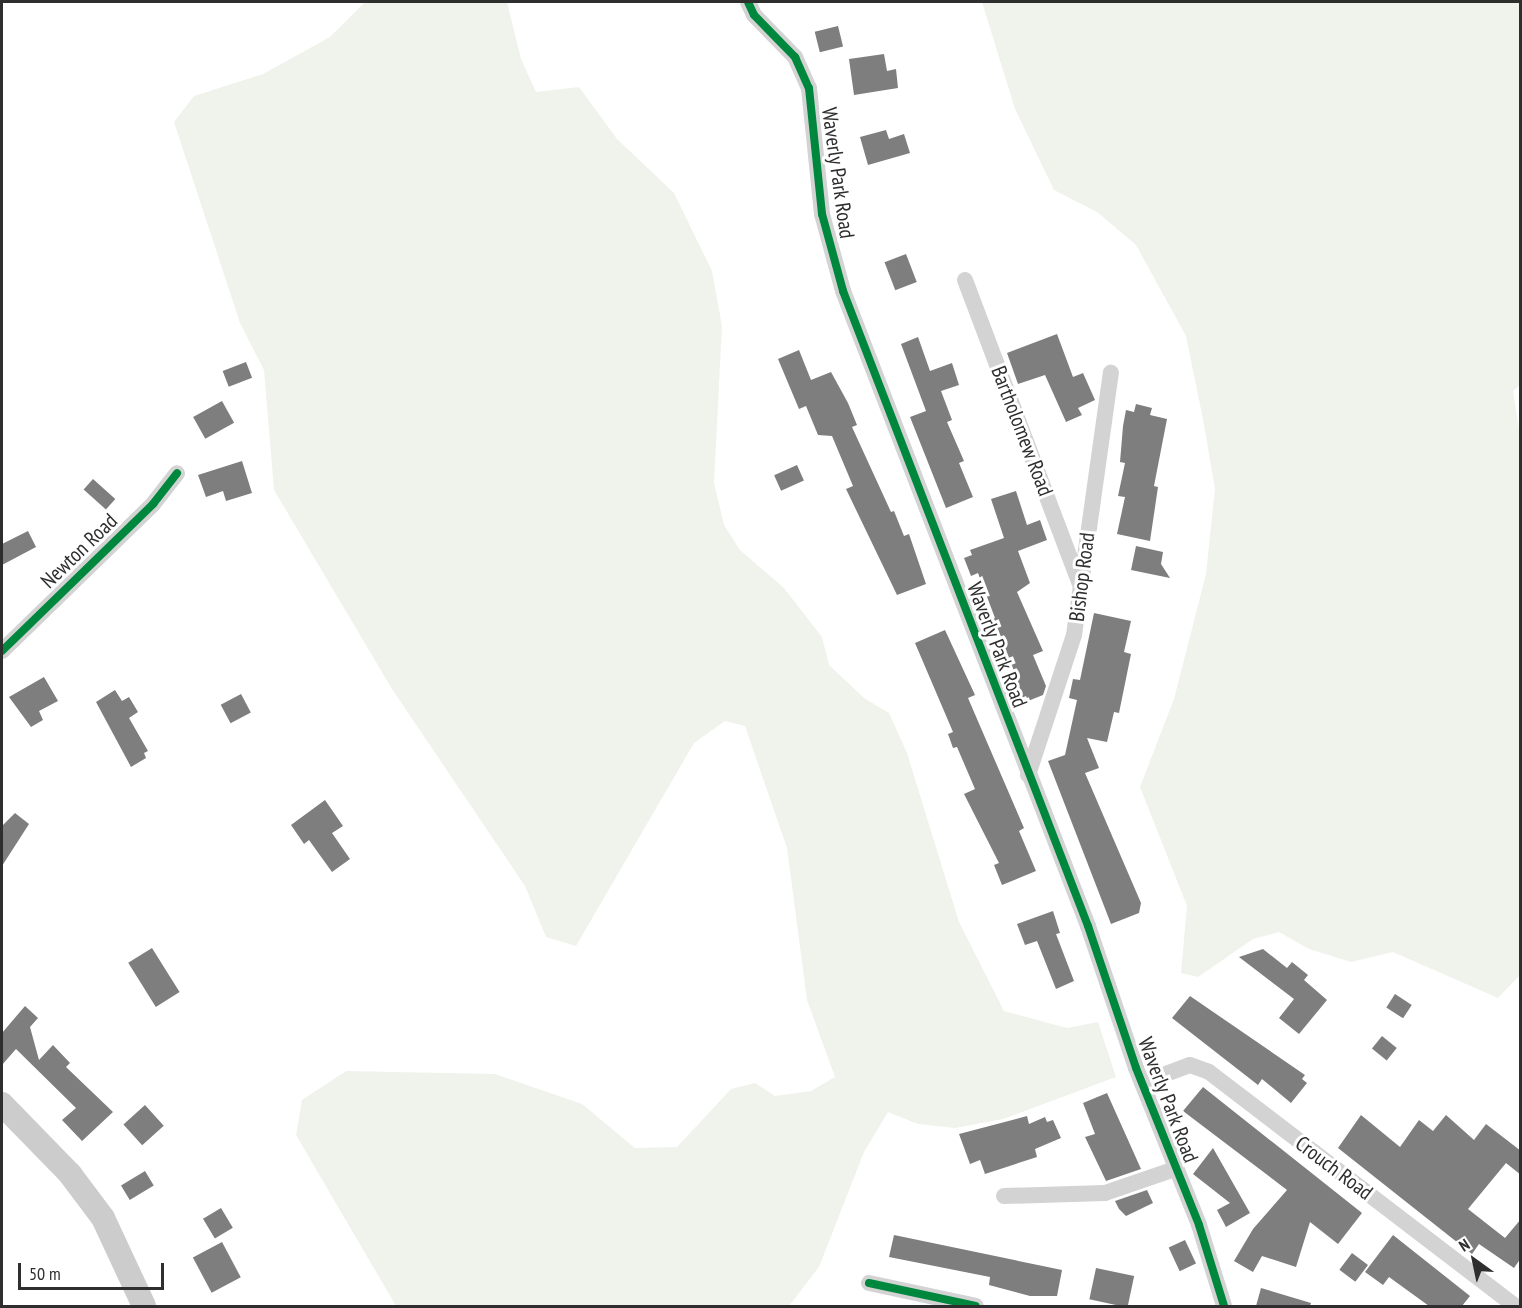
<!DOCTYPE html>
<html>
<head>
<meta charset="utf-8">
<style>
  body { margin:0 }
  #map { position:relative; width:1522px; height:1308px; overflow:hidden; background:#fff; font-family:"PT Sans Narrow",sans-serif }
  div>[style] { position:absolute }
  .green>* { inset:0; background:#f0f3ec }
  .building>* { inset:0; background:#7e7e7e; transform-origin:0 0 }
  .street>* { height:16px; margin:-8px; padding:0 8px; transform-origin:8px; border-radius:8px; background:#d3d3d3 }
  .secondary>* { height:24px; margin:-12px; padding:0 12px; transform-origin:12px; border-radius:12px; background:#ccc }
  .cycleway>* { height:8px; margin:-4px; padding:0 4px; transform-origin:4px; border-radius:4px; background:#00873e }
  span { translate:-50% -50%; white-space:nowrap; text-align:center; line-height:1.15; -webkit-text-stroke:6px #fff; paint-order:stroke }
  .street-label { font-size:21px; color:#2e2e2e }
  .frame { position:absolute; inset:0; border:3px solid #2e2e2e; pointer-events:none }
  .north { position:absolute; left:1444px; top:1230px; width:60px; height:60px; -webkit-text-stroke:4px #fff; paint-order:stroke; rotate:327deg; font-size:16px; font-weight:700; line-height:24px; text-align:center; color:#2e2e2e }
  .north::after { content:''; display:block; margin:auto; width:21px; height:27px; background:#2e2e2e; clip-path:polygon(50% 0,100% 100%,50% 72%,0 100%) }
  .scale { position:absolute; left:18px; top:1263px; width:146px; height:27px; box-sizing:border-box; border:3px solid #2e2e2e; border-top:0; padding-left:8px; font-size:18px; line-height:21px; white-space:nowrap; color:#2e2e2e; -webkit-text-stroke:4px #fff; paint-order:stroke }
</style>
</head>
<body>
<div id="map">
  <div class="green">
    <div style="clip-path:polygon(365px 2px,507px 2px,521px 59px,536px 92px,579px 87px,617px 139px,674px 193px,712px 271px,722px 326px,714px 483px,724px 525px,740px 550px,784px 588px,822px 637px,829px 665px,864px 698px,889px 713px,907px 753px,959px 922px,1004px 1011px,1067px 1028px,1098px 1022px,1116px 1077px,1003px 1119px,955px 1128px,918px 1124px,888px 1112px,864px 1152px,819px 1267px,789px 1306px,396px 1306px,296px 1135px,302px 1100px,346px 1071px,495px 1074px,582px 1104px,635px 1148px,677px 1147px,731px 1089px,755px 1083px,775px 1096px,811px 1091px,835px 1077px,807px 1000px,787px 848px,745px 726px,725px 721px,694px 743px,576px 946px,546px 937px,525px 886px,392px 689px,274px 490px,264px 370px,240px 323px,174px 122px,194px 96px,263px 74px,330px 37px)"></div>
    <div style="clip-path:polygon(982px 2px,1520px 2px,1520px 385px,1513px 391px,1520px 435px,1520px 975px,1498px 998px,1393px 952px,1351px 962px,1309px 949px,1279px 932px,1253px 939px,1198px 977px,1181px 973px,1187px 906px,1140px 787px,1174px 699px,1206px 574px,1215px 489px,1203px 419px,1186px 336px,1136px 245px,1097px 212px,1054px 190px,1015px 109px)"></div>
  </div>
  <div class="building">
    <div style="left:838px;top:26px;width:21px;height:24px;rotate:76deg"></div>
    <div style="clip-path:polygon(884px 54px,887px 71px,896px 69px,898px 88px,854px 95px,849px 59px)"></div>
    <div style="clip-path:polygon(886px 130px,889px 139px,904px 134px,910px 153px,868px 165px,860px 137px)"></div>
    <div style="left:906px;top:254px;width:30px;height:23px;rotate:69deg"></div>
    <div style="clip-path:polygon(1057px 334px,1073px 377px,1083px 373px,1095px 400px,1078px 408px,1082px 415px,1066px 422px,1045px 375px,1018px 384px,1007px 353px)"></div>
    <div style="clip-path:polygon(918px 337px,930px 371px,952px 363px,959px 385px,941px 391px,952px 420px,947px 422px,964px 461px,959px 463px,973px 497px,946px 508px,910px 417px,926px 411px,901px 344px)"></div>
    <div style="clip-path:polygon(799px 350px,811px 380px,831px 372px,848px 403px,857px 425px,852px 427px,891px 512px,894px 511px,904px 536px,909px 534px,926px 584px,897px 595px,846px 489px,853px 486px,832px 436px,818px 435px,806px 406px,799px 409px,778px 359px)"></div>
    <div style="left:246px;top:362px;width:17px;height:25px;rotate:69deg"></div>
    <div style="left:222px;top:401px;width:25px;height:33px;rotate:61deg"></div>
    <div style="clip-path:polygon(1136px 404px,1152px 408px,1150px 415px,1167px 419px,1154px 486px,1158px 487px,1150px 541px,1117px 534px,1125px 497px,1118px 496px,1125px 463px,1120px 462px,1123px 426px,1126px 410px,1134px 412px)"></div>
    <div style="clip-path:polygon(242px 461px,252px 493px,226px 501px,223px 491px,206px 497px,198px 475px)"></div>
    <div style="left:797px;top:465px;width:17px;height:25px;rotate:66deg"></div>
    <div style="left:93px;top:479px;width:30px;height:14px;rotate:42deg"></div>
    <div style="clip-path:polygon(1016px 491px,1027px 525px,1040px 520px,1047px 540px,1018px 551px,1030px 583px,1017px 592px,1043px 651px,1033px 655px,1046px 686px,1043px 695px,1028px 701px,1026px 696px,1017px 700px,1009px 679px,1016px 676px,989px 621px,995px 618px,978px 573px,971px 576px,964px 558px,972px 555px,970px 550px,1004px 538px,991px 499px)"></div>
    <div style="clip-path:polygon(28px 531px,36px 547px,2px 565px,2px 544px)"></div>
    <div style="clip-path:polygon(1136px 546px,1163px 552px,1161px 564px,1170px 578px,1131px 570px)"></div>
    <div style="clip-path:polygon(1094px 613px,1131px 621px,1124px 652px,1131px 654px,1119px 713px,1114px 712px,1107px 742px,1087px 738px,1099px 768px,1085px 773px,1141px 903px,1139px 913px,1111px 924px,1048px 761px,1065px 755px,1077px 700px,1069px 698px,1073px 679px,1080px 680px)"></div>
    <div style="clip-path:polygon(945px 630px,975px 695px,968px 698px,1024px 828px,1019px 831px,1036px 871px,1002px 885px,994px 865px,999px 863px,964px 794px,975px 789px,957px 747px,953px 748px,948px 734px,953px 732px,915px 643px)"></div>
    <div style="clip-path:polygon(44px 677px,58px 701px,39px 711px,43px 720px,31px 727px,9px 697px)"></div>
    <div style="clip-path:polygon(115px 690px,122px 701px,129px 697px,138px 712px,129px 718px,148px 751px,144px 753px,146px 758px,131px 767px,96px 702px)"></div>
    <div style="left:241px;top:694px;width:21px;height:23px;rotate:62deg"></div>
    <div style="clip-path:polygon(325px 800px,343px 826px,332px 833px,350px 859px,332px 872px,309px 840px,304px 844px,291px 825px)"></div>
    <div style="clip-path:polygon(15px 813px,29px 824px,2px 866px,2px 826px)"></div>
    <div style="clip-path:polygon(1053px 911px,1060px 933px,1056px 934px,1074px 981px,1056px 989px,1037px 941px,1025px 945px,1017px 924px)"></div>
    <div style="left:152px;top:948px;width:52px;height:28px;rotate:58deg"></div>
    <div style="clip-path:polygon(1263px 949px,1287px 968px,1292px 962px,1308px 975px,1304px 980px,1327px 1000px,1299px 1034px,1279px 1018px,1294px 999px,1239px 957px)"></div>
    <div style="left:1395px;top:994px;width:20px;height:16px;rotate:33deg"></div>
    <div style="clip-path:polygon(1190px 996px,1305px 1075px,1302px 1079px,1307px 1083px,1291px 1103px,1262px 1079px,1258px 1085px,1172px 1018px)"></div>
    <div style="clip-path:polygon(25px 1006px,38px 1018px,30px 1027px,39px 1060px,53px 1045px,70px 1063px,66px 1067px,113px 1112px,82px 1141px,62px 1120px,76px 1108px,16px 1049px,2px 1065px,2px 1033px)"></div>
    <div style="left:1382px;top:1036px;width:19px;height:16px;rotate:39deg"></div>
    <div style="clip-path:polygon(1203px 1087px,1362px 1213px,1338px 1244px,1310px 1222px,1296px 1267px,1262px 1256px,1253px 1272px,1234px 1261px,1253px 1229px,1287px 1190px,1183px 1111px)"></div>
    <div style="clip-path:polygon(1107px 1093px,1141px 1169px,1106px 1181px,1085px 1137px,1095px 1134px,1083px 1103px)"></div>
    <div style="left:145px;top:1105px;width:28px;height:29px;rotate:48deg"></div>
    <div style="clip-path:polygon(1361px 1115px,1400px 1147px,1419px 1120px,1433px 1131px,1446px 1115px,1474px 1140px,1486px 1124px,1521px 1151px,1521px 1175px,1506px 1163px,1468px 1209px,1505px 1238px,1521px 1219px,1521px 1258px,1514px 1268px,1479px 1244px,1472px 1254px,1338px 1148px)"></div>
    <div style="clip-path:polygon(1027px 1116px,1029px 1124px,1045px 1117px,1047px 1122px,1053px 1120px,1061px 1138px,1035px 1149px,1037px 1157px,985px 1174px,980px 1160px,970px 1164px,959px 1134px)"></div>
    <div style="clip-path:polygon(1213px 1148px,1250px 1213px,1226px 1227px,1217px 1210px,1230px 1203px,1193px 1174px)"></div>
    <div style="left:145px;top:1171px;width:17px;height:28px;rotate:59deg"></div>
    <div style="clip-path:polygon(1147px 1190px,1153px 1203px,1126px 1216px,1119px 1209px,1115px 1201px)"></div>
    <div style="left:221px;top:1208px;width:23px;height:21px;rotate:59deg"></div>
    <div style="clip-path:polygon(894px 1235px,1062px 1270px,1057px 1296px,1030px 1296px,989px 1285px,990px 1277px,889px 1257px)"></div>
    <div style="clip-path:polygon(1393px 1235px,1470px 1296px,1462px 1306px,1429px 1306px,1389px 1277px,1383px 1285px,1365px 1272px)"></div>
    <div style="left:1185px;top:1240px;width:26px;height:18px;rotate:65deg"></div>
    <div style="left:222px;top:1242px;width:40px;height:33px;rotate:62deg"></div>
    <div style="left:1352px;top:1253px;width:20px;height:21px;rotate:37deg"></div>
    <div style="left:1096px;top:1268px;width:39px;height:32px;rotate:12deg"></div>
    <div style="clip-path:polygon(1261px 1288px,1311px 1303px,1310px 1306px,1256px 1306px)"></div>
  </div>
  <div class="street">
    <div style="left:748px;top:2px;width:14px;rotate:65deg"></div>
    <div style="left:754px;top:15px;width:59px;rotate:45.7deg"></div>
    <div style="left:795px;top:57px;width:34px;rotate:66deg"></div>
    <div style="left:809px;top:88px;width:127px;rotate:84.1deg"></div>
    <div style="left:822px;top:214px;width:80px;rotate:74.7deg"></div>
    <div style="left:843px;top:291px;width:681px;rotate:68.9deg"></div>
    <div style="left:1088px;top:926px;width:150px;rotate:71.3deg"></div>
    <div style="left:1136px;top:1068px;width:169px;rotate:68.1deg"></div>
    <div style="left:1199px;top:1225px;width:85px;rotate:72.8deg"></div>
    <div style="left:965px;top:280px;width:323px;rotate:69.3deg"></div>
    <div style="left:2px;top:651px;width:211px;rotate:-44.2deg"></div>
    <div style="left:153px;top:504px;width:39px;rotate:-52deg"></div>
    <div style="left:1028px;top:775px;width:147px;rotate:-71.8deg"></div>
    <div style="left:1074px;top:635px;width:265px;rotate:-82deg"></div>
    <div style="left:1142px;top:1083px;width:51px;rotate:-20.6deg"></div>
    <div style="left:1190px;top:1065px;width:20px;rotate:20deg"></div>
    <div style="left:1209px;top:1072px;width:385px;rotate:37.4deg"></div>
    <div style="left:1004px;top:1196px;width:101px;rotate:-1.7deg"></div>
    <div style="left:1105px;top:1193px;width:74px;rotate:-18.9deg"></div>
    <div style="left:869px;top:1283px;width:109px;rotate:12.1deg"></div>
  </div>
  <div class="secondary">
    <div style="left:2px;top:1104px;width:98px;rotate:45.8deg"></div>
    <div style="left:70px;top:1174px;width:55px;rotate:53.1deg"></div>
    <div style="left:103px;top:1218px;width:97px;rotate:65deg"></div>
  </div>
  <div class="cycleway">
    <div style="left:748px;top:2px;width:14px;rotate:65deg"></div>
    <div style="left:754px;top:15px;width:59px;rotate:45.7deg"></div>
    <div style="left:795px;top:57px;width:34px;rotate:66deg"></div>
    <div style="left:809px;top:88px;width:127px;rotate:84.1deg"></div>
    <div style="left:822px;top:214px;width:80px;rotate:74.7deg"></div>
    <div style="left:843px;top:291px;width:681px;rotate:68.9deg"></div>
    <div style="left:1088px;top:926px;width:150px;rotate:71.3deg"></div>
    <div style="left:1136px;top:1068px;width:169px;rotate:68.1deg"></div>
    <div style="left:1199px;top:1225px;width:85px;rotate:72.8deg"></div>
    <div style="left:2px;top:651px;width:211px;rotate:-44.2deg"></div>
    <div style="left:153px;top:504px;width:39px;rotate:-52deg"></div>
    <div style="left:869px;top:1283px;width:109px;rotate:12.1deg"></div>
  </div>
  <div class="street-label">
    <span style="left:838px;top:173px;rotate:82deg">Waverly Park Road</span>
    <span style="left:1022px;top:431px;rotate:69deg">Bartholomew Road</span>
    <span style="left:79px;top:551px;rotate:-44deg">Newton Road</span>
    <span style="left:1082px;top:577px;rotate:-83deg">Bishop Road</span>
    <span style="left:997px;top:645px;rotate:69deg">Waverly Park Road</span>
    <span style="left:1168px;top:1100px;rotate:69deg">Waverly Park Road</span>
    <span style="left:1334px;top:1168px;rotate:37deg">Crouch Road</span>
  </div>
  <div class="frame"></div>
  <div class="north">N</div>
  <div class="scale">50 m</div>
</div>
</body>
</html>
